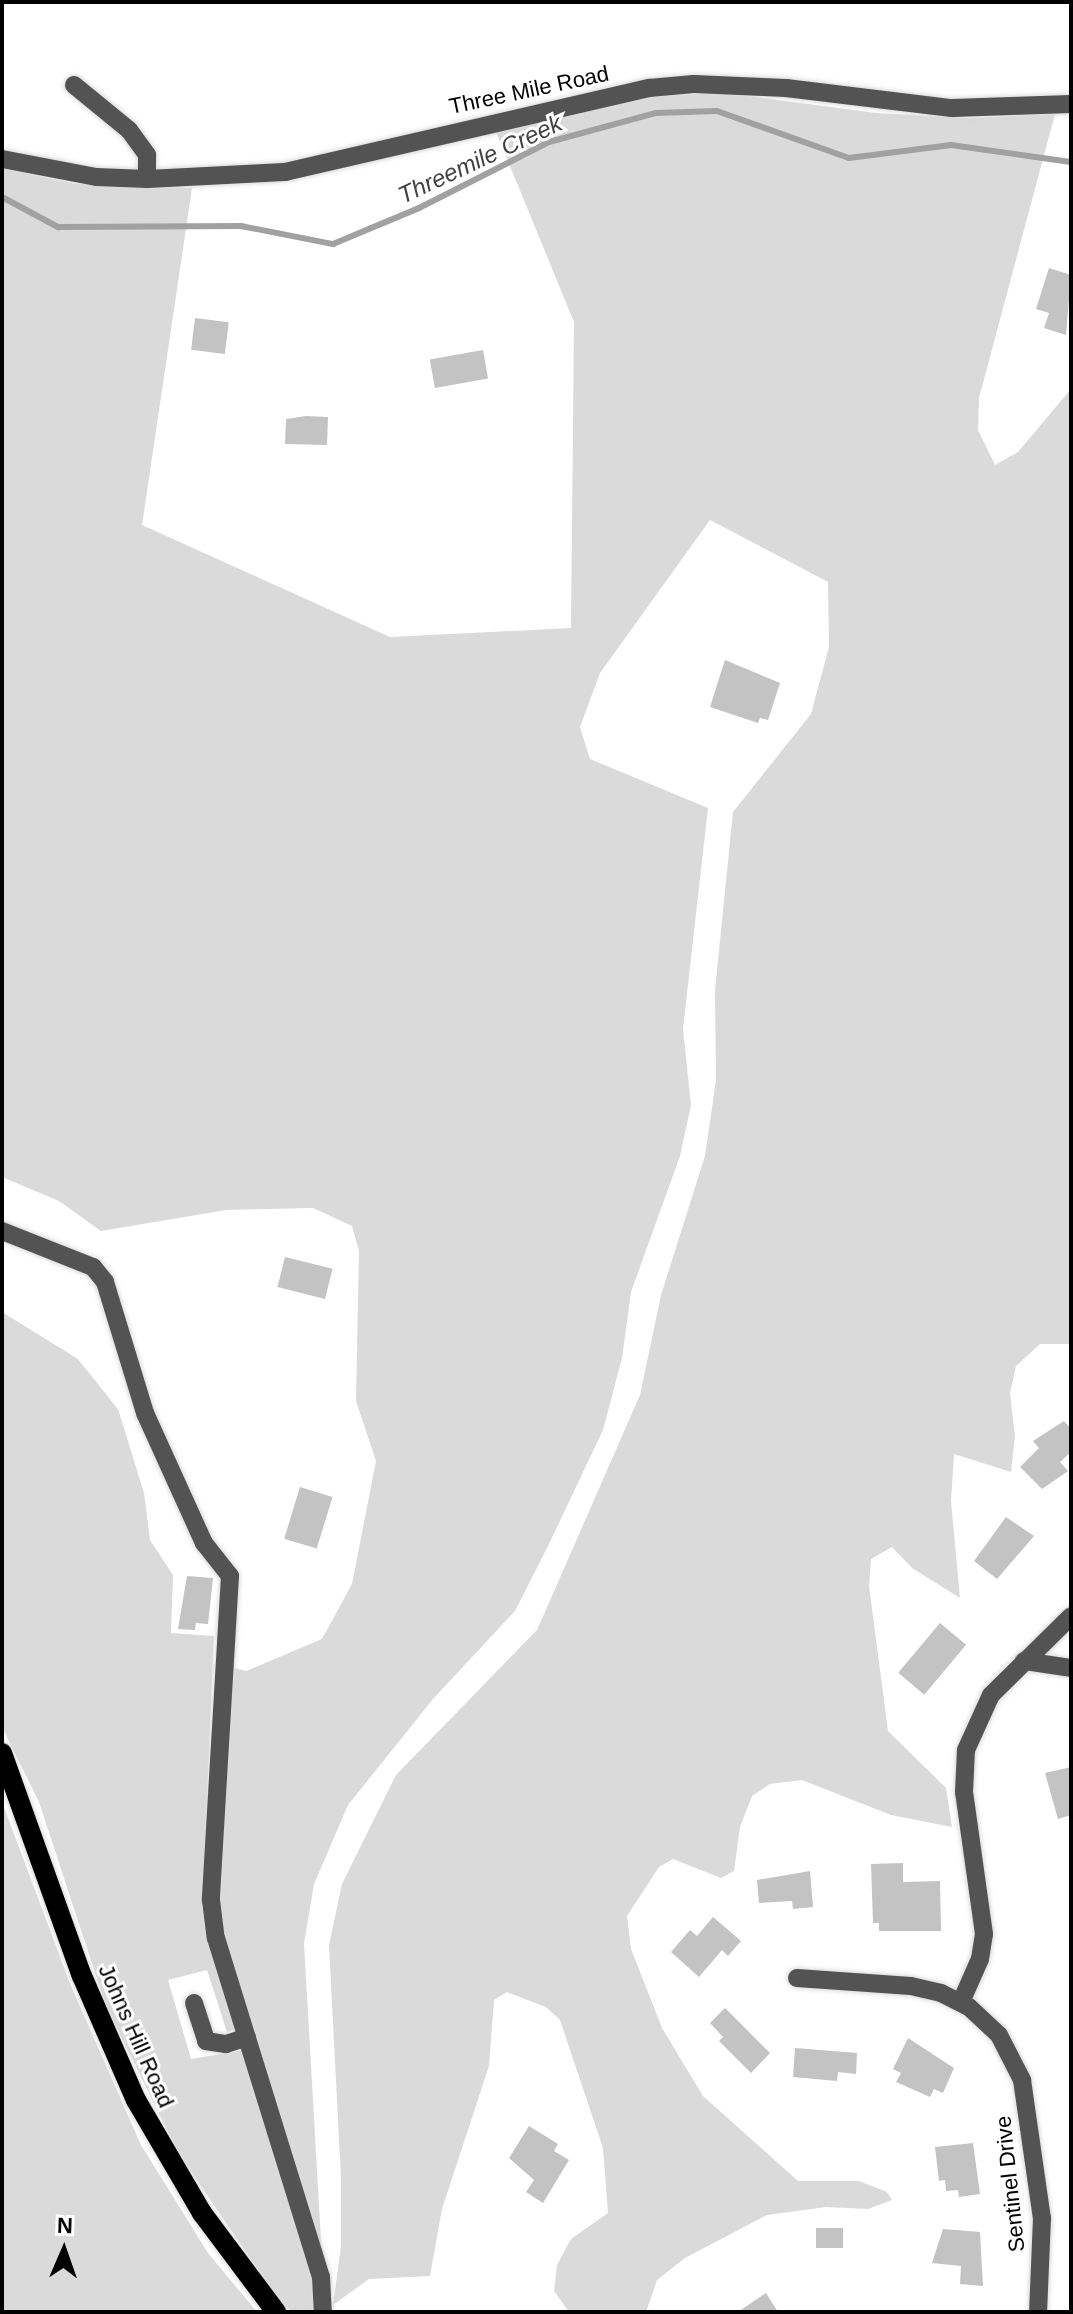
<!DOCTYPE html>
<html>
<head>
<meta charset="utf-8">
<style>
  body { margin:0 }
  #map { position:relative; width:1073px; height:2314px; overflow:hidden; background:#fff; font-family:Helvetica,sans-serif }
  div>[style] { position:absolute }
  .green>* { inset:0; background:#dadada }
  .stream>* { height:6px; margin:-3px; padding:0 3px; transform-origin:3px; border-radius:3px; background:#a1a1a1 }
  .building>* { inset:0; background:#c3c3c3; transform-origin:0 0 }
  .roads { filter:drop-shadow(0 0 2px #dbdbdb) drop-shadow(0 0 2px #dbdbdb) }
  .minor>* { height:18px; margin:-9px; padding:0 9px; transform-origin:9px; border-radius:9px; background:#535353 }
  .major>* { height:20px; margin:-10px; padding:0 10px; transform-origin:10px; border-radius:10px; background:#000 }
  span { translate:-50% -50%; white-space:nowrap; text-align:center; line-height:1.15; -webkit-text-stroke:6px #fff; paint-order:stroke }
  .street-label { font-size:22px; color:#000 }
  .water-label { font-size:24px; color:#424242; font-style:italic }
  .frame { position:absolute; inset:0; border:4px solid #000; pointer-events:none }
  .north { position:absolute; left:24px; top:2210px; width:80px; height:80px; -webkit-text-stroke:6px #fff; paint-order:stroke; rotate:2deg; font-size:22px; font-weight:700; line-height:32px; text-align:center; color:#000 }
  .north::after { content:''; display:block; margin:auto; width:28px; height:36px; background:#000; clip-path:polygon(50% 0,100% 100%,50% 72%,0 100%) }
</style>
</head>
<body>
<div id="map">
  <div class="green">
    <div style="clip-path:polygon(724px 93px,876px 113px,969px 118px,1055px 114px,979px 398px,978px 430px,995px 465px,1018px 452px,1071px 389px,1071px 1344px,1040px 1344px,1016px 1366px,1010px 1393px,1015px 1436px,1011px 1472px,954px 1454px,951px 1501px,960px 1598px,912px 1568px,892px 1547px,871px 1559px,869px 1586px,888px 1731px,946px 1788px,952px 1827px,891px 1815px,802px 1780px,770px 1784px,752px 1796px,740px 1827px,734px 1871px,721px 1878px,673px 1859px,659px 1867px,627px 1916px,631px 1949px,662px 2028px,703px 2096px,798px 2181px,859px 2181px,887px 2192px,892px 2200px,868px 2209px,826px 2207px,767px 2215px,685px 2258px,657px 2280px,646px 2312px,569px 2312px,554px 2291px,557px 2265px,571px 2239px,608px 2213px,603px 2148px,560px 2020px,546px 2007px,507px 1992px,494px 2000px,489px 2066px,442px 2209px,430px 2276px,369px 2279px,333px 2305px,341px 2246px,341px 2178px,329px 1945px,342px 1884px,396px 1775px,537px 1630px,640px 1395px,661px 1295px,705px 1156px,716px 1080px,715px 990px,733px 812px,811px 714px,829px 647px,828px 582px,710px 520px,600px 673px,580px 727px,590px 759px,708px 808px,683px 1029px,691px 1105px,680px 1156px,631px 1292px,622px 1358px,603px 1430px,549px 1544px,515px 1611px,433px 1699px,348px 1805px,314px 1884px,304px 1943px,322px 2258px,220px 1927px,218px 1880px,230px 1667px,246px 1671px,322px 1639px,352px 1584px,376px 1461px,356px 1401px,359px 1251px,352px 1226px,313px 1208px,226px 1210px,101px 1231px,59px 1201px,2px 1177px,2px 168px,75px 184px,192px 188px,142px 525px,390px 637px,571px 628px,574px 322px,496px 132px,657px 96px)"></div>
    <div style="clip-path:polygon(2px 1312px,78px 1359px,118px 1409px,144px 1493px,150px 1540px,173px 1575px,171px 1633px,214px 1636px,203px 1889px,208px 1928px,238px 2028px,227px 2032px,207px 1970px,168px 1980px,191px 2059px,245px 2050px,318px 2298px,313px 2312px,292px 2312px,280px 2302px,179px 2154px,106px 2006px,39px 1802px,2px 1727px)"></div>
    <div style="clip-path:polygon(2px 1802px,71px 1986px,141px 2145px,208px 2253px,257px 2312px,2px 2312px)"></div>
  </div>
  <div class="stream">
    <div style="left:2px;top:197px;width:64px;rotate:28.2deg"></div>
    <div style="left:58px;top:227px;width:183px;rotate:-0.3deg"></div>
    <div style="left:241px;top:226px;width:94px;rotate:11.1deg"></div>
    <div style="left:333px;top:244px;width:93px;rotate:-22.7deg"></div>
    <div style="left:419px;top:208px;width:146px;rotate:-26.9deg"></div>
    <div style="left:549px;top:142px;width:111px;rotate:-15.2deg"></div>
    <div style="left:656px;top:113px;width:61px;rotate:-1.9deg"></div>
    <div style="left:717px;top:111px;width:140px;rotate:19.6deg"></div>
    <div style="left:849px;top:158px;width:103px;rotate:-7.3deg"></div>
    <div style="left:951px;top:145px;width:121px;rotate:8.1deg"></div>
  </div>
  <div class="building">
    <div style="clip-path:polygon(1049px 268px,1071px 275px,1066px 335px,1044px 328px,1049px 313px,1036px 309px)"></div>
    <div style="left:195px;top:318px;width:34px;height:32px;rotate:7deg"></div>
    <div style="left:483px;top:350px;width:29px;height:54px;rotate:80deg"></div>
    <div style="clip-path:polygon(306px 416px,328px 417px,327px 445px,285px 444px,286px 419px)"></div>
    <div style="clip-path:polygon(725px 660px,780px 683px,768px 720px,760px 718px,758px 723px,710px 707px)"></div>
    <div style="left:285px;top:1257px;width:49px;height:31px;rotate:14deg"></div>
    <div style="clip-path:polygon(1064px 1421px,1071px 1429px,1071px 1452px,1060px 1462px,1068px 1471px,1042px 1489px,1020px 1467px,1039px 1448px,1033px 1441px)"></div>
    <div style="left:300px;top:1487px;width:34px;height:54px;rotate:17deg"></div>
    <div style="clip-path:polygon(1006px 1517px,1034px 1536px,997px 1579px,974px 1561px)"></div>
    <div style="clip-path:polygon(187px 1576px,213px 1578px,208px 1624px,196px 1623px,195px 1630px,178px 1629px)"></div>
    <div style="left:940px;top:1623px;width:34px;height:65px;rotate:40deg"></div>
    <div style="clip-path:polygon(1071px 1767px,1071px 1815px,1058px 1819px,1045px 1773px)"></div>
    <div style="clip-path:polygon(903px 1863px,903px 1882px,940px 1881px,941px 1931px,879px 1931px,879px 1923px,873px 1923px,871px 1864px)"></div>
    <div style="clip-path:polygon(810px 1871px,813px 1907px,793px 1909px,792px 1901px,759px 1903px,757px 1880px)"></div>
    <div style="clip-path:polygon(713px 1917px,741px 1941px,728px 1956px,722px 1950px,699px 1977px,671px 1952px,690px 1930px,697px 1936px)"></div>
    <div style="clip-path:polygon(725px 2008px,770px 2053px,751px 2073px,719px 2041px,723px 2037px,710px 2023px)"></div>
    <div style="clip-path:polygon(908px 2038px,954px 2068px,943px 2093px,934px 2089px,930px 2097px,896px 2082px,901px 2073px,893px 2069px)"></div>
    <div style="clip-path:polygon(795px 2048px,857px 2053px,856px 2074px,838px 2072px,837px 2081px,793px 2077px)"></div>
    <div style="clip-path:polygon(529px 2126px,558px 2144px,554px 2151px,569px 2160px,543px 2203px,526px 2192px,534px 2180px,509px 2158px)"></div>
    <div style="clip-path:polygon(973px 2143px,980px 2194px,959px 2197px,958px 2190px,946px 2191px,945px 2180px,939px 2181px,935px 2147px)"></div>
    <div style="left:816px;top:2228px;width:27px;height:20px"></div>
    <div style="clip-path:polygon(943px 2229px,980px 2232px,983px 2286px,960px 2284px,961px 2266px,932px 2263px)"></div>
    <div style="clip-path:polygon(766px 2293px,778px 2312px,738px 2312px)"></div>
  </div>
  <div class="roads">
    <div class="minor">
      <div style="left:74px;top:85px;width:71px;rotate:39.3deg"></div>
      <div style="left:129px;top:130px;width:31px;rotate:54deg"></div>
      <div style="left:147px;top:155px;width:24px;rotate:90deg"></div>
      <div style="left:2px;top:159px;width:96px;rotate:10.8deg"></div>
      <div style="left:96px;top:177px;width:51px;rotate:2.2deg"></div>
      <div style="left:147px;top:179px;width:138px;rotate:-2.9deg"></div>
      <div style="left:285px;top:172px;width:374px;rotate:-13deg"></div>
      <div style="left:649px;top:88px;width:45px;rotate:-5.1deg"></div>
      <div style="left:694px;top:84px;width:92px;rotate:2.5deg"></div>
      <div style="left:786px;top:88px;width:167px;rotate:6.9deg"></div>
      <div style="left:952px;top:108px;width:119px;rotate:-1.9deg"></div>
      <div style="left:2px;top:1231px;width:98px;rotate:21.6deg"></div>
      <div style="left:93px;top:1267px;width:19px;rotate:51deg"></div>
      <div style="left:105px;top:1282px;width:137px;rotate:73deg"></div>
      <div style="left:145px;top:1413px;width:143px;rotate:65.6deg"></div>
      <div style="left:204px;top:1543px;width:42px;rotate:51.8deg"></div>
      <div style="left:230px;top:1576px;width:325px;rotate:93.4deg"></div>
      <div style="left:211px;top:1900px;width:38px;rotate:83deg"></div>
      <div style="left:216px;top:1938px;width:355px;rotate:72.8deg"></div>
      <div style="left:321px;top:2277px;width:35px;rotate:87deg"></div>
      <div style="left:1024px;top:1661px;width:48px;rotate:8.5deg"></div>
      <div style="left:797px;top:1978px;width:114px;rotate:4deg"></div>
      <div style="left:911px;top:1986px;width:31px;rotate:13deg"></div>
      <div style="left:941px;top:1993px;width:31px;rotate:27deg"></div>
      <div style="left:969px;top:2007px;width:41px;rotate:43deg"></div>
      <div style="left:999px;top:2035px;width:51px;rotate:62.9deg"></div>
      <div style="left:1022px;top:2080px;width:139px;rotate:81.8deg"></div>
      <div style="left:1042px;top:2218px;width:94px;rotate:92.4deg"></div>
      <div style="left:961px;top:2002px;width:47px;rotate:-66.2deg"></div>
      <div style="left:980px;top:1959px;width:25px;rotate:-81deg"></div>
      <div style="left:984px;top:1934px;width:143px;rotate:-98deg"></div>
      <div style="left:964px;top:1792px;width:42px;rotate:-87.3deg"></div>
      <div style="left:966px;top:1750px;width:60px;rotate:-65.6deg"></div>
      <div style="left:991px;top:1695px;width:112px;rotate:-44.6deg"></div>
      <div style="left:194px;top:2003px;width:40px;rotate:72deg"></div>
      <div style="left:206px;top:2041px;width:20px;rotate:9deg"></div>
      <div style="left:226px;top:2044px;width:22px;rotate:-18deg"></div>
    </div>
    <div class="major">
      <div style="left:2px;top:1753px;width:237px;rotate:70.3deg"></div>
      <div style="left:82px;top:1976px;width:135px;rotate:66.5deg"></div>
      <div style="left:136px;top:2100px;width:131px;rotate:59.7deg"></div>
      <div style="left:202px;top:2213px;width:124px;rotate:53.2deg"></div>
    </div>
  </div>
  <div class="street-label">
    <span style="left:529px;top:90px;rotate:-12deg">Three Mile Road</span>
    <span style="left:136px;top:2036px;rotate:66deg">Johns Hill Road</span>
    <span style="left:1010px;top:2184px;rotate:-96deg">Sentinel Drive</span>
  </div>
  <div class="water-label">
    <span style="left:480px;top:159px;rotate:-25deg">Threemile Creek</span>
  </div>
  <div class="frame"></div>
  <div class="north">N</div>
</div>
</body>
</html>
